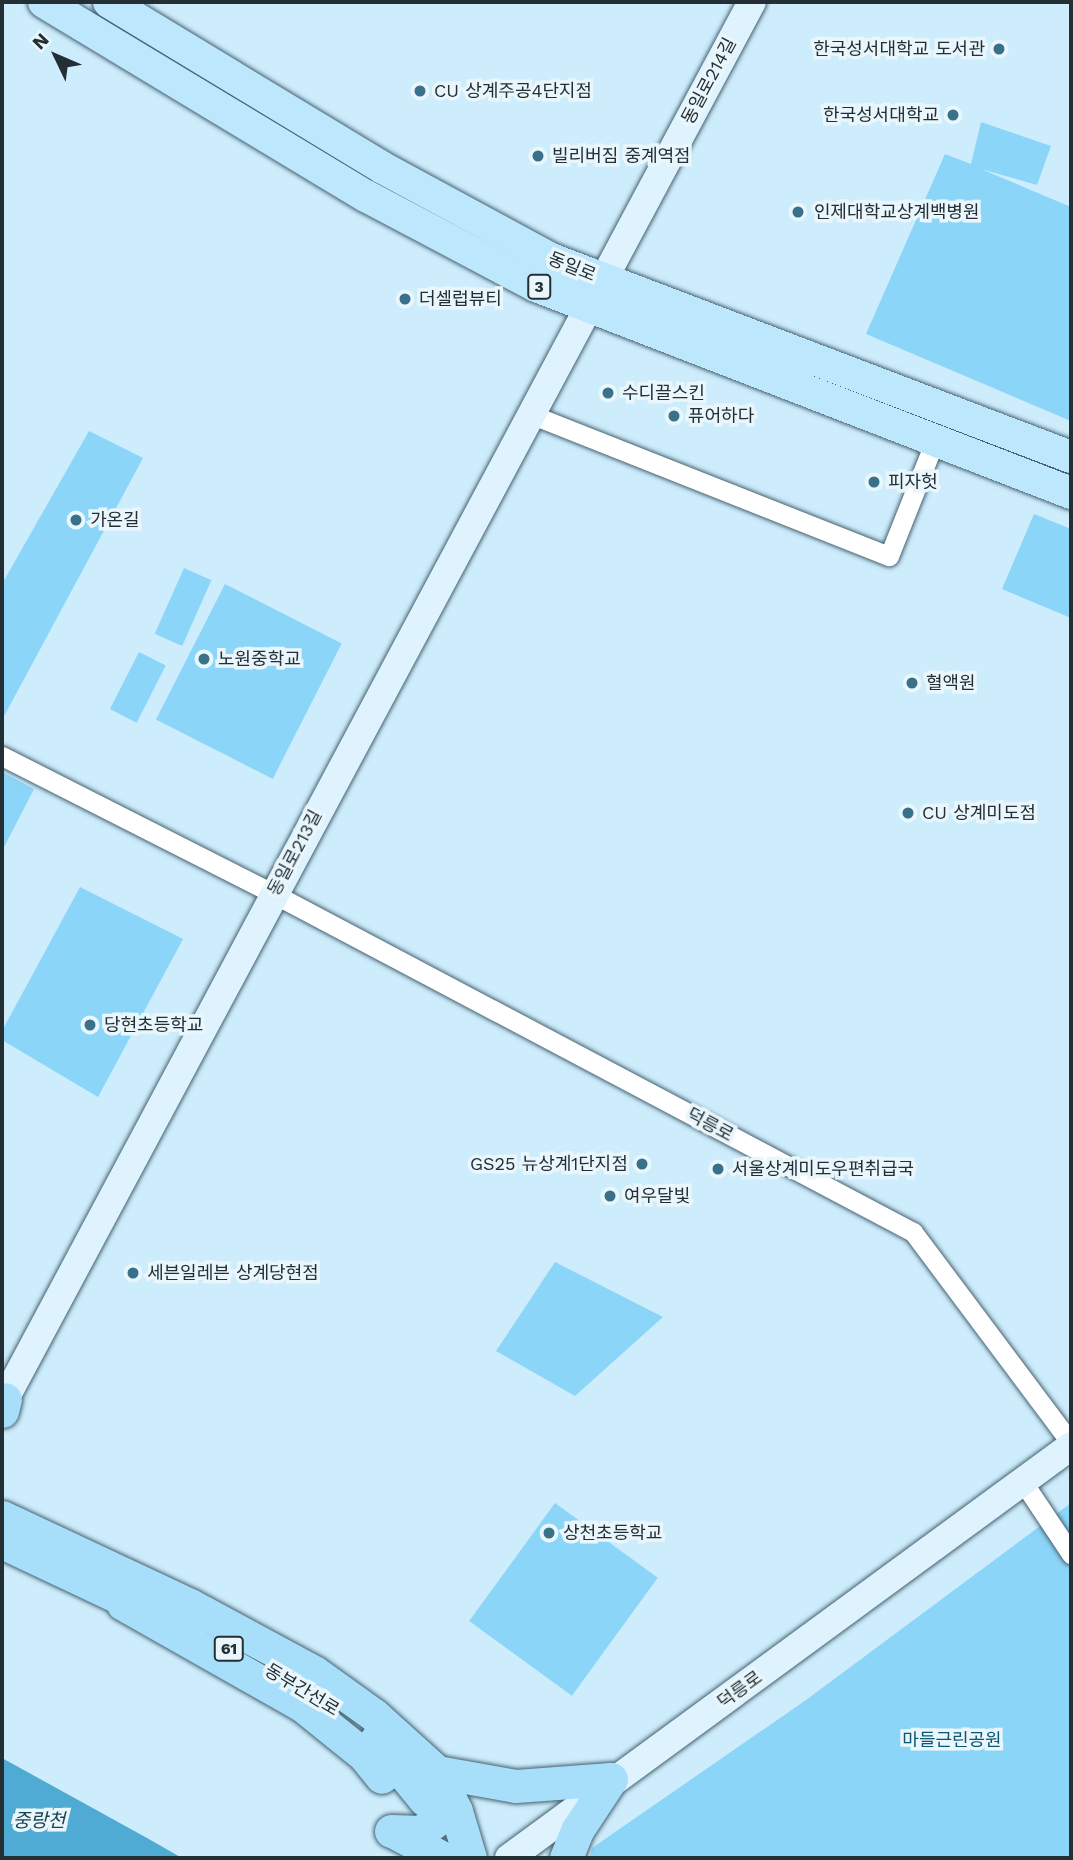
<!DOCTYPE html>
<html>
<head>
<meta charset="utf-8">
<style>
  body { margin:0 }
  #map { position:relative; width:1073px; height:1860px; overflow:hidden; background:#cdecfc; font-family:"Work Sans","Noto Sans KR",sans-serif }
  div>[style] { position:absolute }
  .green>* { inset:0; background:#8bd5f9; transform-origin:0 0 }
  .water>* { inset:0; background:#4fabd4 }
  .roads { filter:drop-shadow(0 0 2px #466270) drop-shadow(0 0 2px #466270) }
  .minor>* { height:19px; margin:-9.5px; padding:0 9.5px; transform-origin:9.5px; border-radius:9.5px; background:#fff }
  .secondary>* { height:28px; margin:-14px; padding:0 14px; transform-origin:14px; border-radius:14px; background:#def3fe }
  .primary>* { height:32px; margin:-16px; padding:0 16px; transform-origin:16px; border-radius:16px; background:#bde7fc }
  .trunk>* { height:33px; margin:-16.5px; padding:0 16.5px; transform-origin:16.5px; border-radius:16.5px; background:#a7dffb }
  .dots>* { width:19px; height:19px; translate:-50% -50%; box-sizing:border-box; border:4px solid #e9f6fc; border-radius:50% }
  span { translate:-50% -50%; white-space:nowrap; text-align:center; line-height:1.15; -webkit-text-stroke:7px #e9f6fc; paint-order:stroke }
  .shield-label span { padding:2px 5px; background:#e9f6fc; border:2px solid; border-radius:5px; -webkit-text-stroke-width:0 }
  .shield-label { font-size:16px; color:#232f35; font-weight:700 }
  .poi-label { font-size:18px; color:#232f35 }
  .right { translate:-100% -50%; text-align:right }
  .left { translate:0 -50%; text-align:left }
  .street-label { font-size:18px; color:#232f35 }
  .park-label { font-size:18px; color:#0a5673 }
  .water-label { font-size:19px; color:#1a4254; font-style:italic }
  .frame { position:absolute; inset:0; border:4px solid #232f35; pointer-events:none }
  .north { position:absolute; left:21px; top:21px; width:70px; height:70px; -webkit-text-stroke:5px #e9f6fc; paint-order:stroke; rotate:314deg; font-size:19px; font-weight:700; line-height:28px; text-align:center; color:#232f35 }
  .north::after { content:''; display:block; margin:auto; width:24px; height:32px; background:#232f35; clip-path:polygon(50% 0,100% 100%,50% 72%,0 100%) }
</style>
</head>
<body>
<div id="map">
  <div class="green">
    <div style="clip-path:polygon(981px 122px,1051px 146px,1037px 185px,981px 169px,1071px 207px,1071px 421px,866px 334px,945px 154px,971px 164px)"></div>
    <div style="clip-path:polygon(89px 431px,143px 458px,2px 720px,2px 584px)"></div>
    <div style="clip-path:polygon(1034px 514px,1071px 529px,1071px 618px,1002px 589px)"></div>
    <div style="left:184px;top:568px;width:30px;height:72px;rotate:24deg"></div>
    <div style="left:225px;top:584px;width:131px;height:152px;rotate:27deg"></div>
    <div style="left:139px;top:652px;width:30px;height:64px;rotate:27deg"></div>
    <div style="clip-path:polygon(2px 772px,34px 789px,2px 851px)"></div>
    <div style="clip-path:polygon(80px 887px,183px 939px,98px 1097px,2px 1040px,2px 1031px)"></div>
    <div style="clip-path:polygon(555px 1262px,663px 1317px,575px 1396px,496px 1351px)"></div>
    <div style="left:555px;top:1503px;width:127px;height:146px;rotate:36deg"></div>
    <div style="clip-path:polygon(1071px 1503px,1071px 1858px,590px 1858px,592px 1848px,806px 1700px)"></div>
  </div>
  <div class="water">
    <div style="clip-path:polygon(2px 1758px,147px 1838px,182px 1858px,2px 1858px)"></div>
  </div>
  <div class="roads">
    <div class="minor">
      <div style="left:530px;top:414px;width:386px;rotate:21.6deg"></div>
      <div style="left:889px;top:556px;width:127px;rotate:-68.3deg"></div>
      <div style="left:2px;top:756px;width:305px;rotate:26.9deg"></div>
      <div style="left:274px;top:894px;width:723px;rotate:27.88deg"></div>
      <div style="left:913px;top:1232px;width:264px;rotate:53.2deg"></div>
      <div style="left:1023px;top:1482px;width:87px;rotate:56.3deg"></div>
    </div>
    <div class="secondary">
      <div style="left:5px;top:1399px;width:1584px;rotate:-61.87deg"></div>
      <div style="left:509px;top:1858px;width:697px;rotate:-36.24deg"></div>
    </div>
    <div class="primary">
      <div style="left:44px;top:2px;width:376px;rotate:31.1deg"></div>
      <div style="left:366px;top:196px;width:192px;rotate:27.9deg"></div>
      <div style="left:536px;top:286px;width:574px;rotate:21.15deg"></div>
      <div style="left:109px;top:2px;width:320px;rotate:31.2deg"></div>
      <div style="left:383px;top:168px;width:191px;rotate:28.4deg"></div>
      <div style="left:551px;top:259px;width:556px;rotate:20.85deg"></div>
    </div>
    <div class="trunk">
      <div style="left:2px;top:1411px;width:12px;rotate:-76deg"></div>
      <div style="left:2px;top:1517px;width:208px;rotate:25.1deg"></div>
      <div style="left:190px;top:1605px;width:141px;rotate:28.4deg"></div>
      <div style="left:314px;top:1672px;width:74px;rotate:35.6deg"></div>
      <div style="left:374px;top:1715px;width:85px;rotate:42.1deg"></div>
      <div style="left:437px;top:1772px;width:43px;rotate:64deg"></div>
      <div style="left:456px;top:1811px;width:49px;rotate:73.4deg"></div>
      <div style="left:2px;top:1542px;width:157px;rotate:25.3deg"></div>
      <div style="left:123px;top:1604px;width:207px;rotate:29.5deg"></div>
      <div style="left:303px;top:1706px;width:78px;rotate:38.8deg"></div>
      <div style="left:364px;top:1755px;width:28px;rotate:51deg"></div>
      <div style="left:376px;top:1740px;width:77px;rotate:50.8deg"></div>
      <div style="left:437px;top:1772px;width:80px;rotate:10deg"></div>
      <div style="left:516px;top:1786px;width:95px;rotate:-4.2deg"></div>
      <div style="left:391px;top:1831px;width:30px;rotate:2deg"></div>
      <div style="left:421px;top:1832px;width:18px;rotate:-38deg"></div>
      <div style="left:435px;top:1821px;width:18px;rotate:-56deg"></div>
      <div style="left:445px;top:1806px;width:26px;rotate:-103deg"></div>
      <div style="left:394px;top:1832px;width:55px;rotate:28deg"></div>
      <div style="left:566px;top:1858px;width:31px;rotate:-68deg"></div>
      <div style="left:578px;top:1829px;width:60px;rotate:-56.6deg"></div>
    </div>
  </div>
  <div class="dots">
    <div style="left:999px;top:49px;background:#39718b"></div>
    <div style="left:420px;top:91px;background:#39718b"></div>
    <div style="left:953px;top:115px;background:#39718b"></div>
    <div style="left:538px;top:156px;background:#39718b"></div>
    <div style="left:798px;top:212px;background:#39718b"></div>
    <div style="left:405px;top:299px;background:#39718b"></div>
    <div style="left:608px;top:393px;background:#39718b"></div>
    <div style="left:674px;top:416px;background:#39718b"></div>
    <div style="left:874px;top:482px;background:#39718b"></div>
    <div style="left:76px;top:520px;background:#39718b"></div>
    <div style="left:204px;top:659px;background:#39718b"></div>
    <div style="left:912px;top:683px;background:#39718b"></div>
    <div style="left:908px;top:813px;background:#39718b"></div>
    <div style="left:90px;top:1025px;background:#39718b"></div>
    <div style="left:642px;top:1164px;background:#39718b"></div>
    <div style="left:718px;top:1169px;background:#39718b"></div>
    <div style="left:610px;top:1196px;background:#39718b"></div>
    <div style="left:133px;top:1273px;background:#39718b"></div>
    <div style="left:549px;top:1533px;background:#39718b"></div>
  </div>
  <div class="shield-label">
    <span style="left:539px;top:287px">3</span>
    <span style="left:229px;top:1649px">61</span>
  </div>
  <div class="poi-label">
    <span class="right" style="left:985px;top:49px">한국성서대학교 도서관</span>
    <span class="left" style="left:434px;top:91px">CU 상계주공4단지점</span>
    <span class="right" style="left:939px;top:115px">한국성서대학교</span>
    <span class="left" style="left:552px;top:156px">빌리버짐 중계역점</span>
    <span class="left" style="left:814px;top:212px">인제대학교상계백병원</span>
    <span class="left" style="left:419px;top:299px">더셀럽뷰티</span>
    <span class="left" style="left:622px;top:393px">수디끌스킨</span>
    <span class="left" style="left:688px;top:416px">퓨어하다</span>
    <span class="left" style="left:888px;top:482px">피자헛</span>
    <span class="left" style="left:90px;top:520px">가온길</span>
    <span class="left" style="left:218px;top:659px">노원중학교</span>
    <span class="left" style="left:926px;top:683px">혈액원</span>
    <span class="left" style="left:922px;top:813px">CU 상계미도점</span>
    <span class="left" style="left:104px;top:1025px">당현초등학교</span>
    <span class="right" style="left:628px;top:1164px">GS25 뉴상계1단지점</span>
    <span class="left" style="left:732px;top:1169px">서울상계미도우편취급국</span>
    <span class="left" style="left:624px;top:1196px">여우달빛</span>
    <span class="left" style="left:147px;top:1273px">세븐일레븐 상계당현점</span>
    <span class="left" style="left:563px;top:1533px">상천초등학교</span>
  </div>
  <div class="street-label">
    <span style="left:709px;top:81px;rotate:-62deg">동일로214길</span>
    <span style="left:572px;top:267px;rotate:22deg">동일로</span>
    <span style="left:295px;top:853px;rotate:-62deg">동일로213길</span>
    <span style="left:710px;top:1125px;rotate:28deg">덕릉로</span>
    <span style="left:302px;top:1690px;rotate:31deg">동부간선로</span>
    <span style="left:740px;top:1690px;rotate:-36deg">덕릉로</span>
  </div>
  <div class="park-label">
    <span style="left:952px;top:1740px">마들근린공원</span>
  </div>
  <div class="water-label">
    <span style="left:39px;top:1821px">중랑천</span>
  </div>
  <div class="frame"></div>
  <div class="north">N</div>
</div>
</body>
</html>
